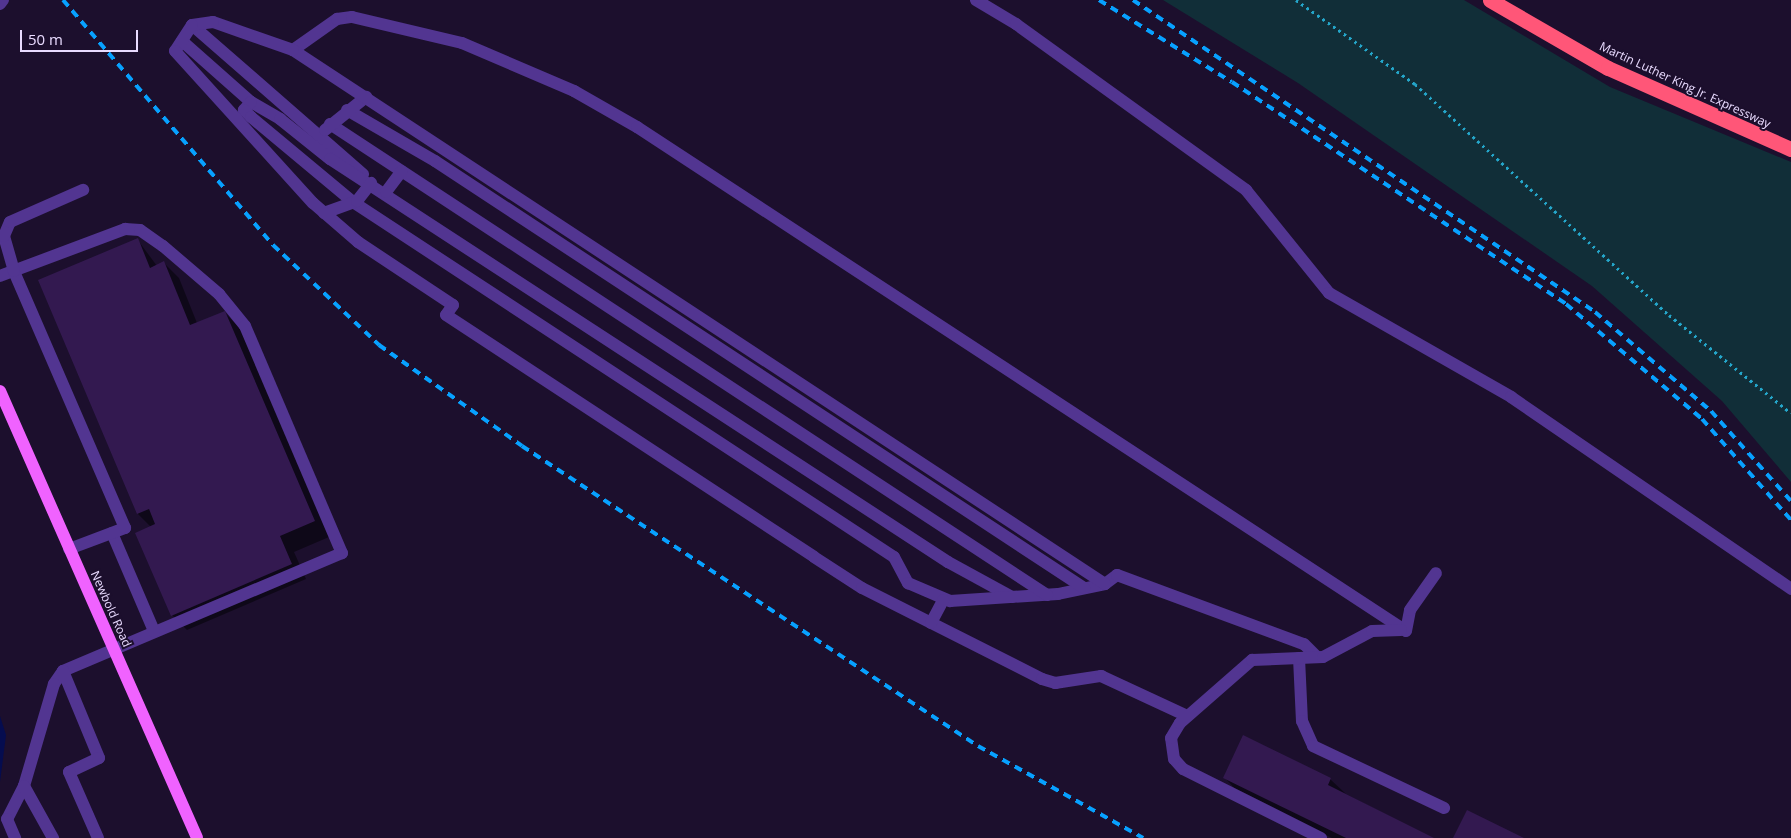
<!DOCTYPE html>
<html>
<head>
<meta charset="utf-8">
<style>
  body { margin:0 }
  #map { position:relative; width:1791px; height:838px; overflow:hidden; background:#1c0f2d; font-family:"Open Sans",sans-serif }
  div>[style] { position:absolute }
  .green>* { inset:0; background:#112e38 }
  .water>* { inset:0; background:#050c4f }
  .shadow>* { inset:0; background:#0007 }
  .building>* { inset:0; background:#331950 }
  .path>* { height:3px; margin-top:-1.5px; transform-origin:0; background:repeating-linear-gradient(90deg,#24a6ca 0 2.5px,transparent 0 6.5px) }
  .minor>* { height:12px; margin:-6px; padding:0 6px; transform-origin:6px; border-radius:6px; background:#523591 }
  .major>* { height:12px; margin:-6px; padding:0 6px; transform-origin:6px; border-radius:6px; background:#f062ff }
  .highway>* { height:15px; margin:-7.5px; padding:0 7.5px; transform-origin:7.5px; border-radius:7.5px; background:#ff5678 }
  .rail>* { height:4px; margin-top:-2px; transform-origin:0; background:repeating-linear-gradient(90deg,#07a1ff 0 8px,transparent 0 14px) }
  span { translate:-50% -50%; white-space:nowrap; text-align:center; line-height:1.15; -webkit-text-stroke:4px #1c0f2d; paint-order:stroke }
  .street-label { font-size:12px; color:#e9dbff }
  .scale { position:absolute; left:20px; top:30px; width:118px; height:22px; box-sizing:border-box; border:2px solid #e9dbff; border-top:0; padding-left:6px; font-size:15px; line-height:18px; white-space:nowrap; color:#e9dbff; -webkit-text-stroke:4px #1c0f2d; paint-order:stroke }
</style>
</head>
<body>
<div id="map">
  <div class="green">
    <div style="clip-path:polygon(1163px 0,1464px 0,1610px 87px,1791px 162px,1791px 482px,1722px 401px,1592px 286px,1298px 83px)"></div>
  </div>
  <div class="water">
    <div style="clip-path:polygon(0 716px,6px 735px,0 782px)"></div>
  </div>
  <div class="shadow">
    <div style="clip-path:polygon(137px 239px,157px 266px,164px 263px,179px 278px,197px 323px,225px 313px,240px 328px,329px 537px,294px 552px,306px 579px,187px 630px,172px 615px,151px 527px,138px 514px,40px 281px)"></div>
    <div style="clip-path:polygon(1224px 777px,1330px 779px,1346px 794px,1431px 838px,1332px 838px,1239px 793px)"></div>
  </div>
  <div class="building">
    <div style="clip-path:polygon(138px 238px,150px 268px,164px 261px,190px 325px,225px 311px,315px 521px,280px 536px,292px 564px,171px 616px,135px 533px,155px 524px,149px 509px,137px 514px,38px 280px)"></div>
    <div style="clip-path:polygon(1243px 735px,1331px 778px,1328px 785px,1434px 838px,1346px 838px,1223px 778px)"></div>
    <div style="clip-path:polygon(1467px 810px,1524px 838px,1453px 838px)"></div>
  </div>
  <div class="path">
    <div style="left:1296px;top:0;width:146px;rotate:35.2deg"></div>
    <div style="left:1415px;top:84px;width:343px;rotate:42.3deg"></div>
    <div style="left:1669px;top:315px;width:156px;rotate:38.8deg"></div>
  </div>
  <div class="minor">
    <div style="left:976px;top:0;width:47px;rotate:31deg"></div>
    <div style="left:1016px;top:24px;width:284px;rotate:35.8deg"></div>
    <div style="left:1246px;top:190px;width:132px;rotate:51.1deg"></div>
    <div style="left:1329px;top:293px;width:210px;rotate:29.7deg"></div>
    <div style="left:1511px;top:397px;width:340px;rotate:34.4deg"></div>
    <div style="left:0;top:4px;width:5px;rotate:-53deg"></div>
    <div style="left:192px;top:25px;width:227px;rotate:41.1deg"></div>
    <div style="left:182px;top:41px;width:92px;rotate:41.5deg"></div>
    <div style="left:251px;top:102px;width:34px;rotate:30deg"></div>
    <div style="left:280px;top:119px;width:64px;rotate:38.7deg"></div>
    <div style="left:330px;top:159px;width:738px;rotate:33.11deg"></div>
    <div style="left:948px;top:562px;width:73px;rotate:28.7deg"></div>
    <div style="left:293px;top:50px;width:54px;rotate:-35.2deg"></div>
    <div style="left:337px;top:19px;width:15px;rotate:-8deg"></div>
    <div style="left:352px;top:17px;width:113px;rotate:13.3deg"></div>
    <div style="left:462px;top:43px;width:122px;rotate:23.2deg"></div>
    <div style="left:574px;top:91px;width:73px;rotate:29.7deg"></div>
    <div style="left:637px;top:127px;width:919px;rotate:33.24deg"></div>
    <div style="left:251px;top:102px;width:11px;rotate:131deg"></div>
    <div style="left:244px;top:110px;width:10px;rotate:45deg"></div>
    <div style="left:251px;top:117px;width:133px;rotate:39.8deg"></div>
    <div style="left:353px;top:202px;width:647px;rotate:33.27deg"></div>
    <div style="left:894px;top:557px;width:30px;rotate:62deg"></div>
    <div style="left:908px;top:583px;width:46px;rotate:23.2deg"></div>
    <div style="left:950px;top:601px;width:108px;rotate:-3.7deg"></div>
    <div style="left:1058px;top:594px;width:48px;rotate:-12deg"></div>
    <div style="left:1105px;top:584px;width:15px;rotate:-37deg"></div>
    <div style="left:1117px;top:575px;width:199px;rotate:20.3deg"></div>
    <div style="left:1304px;top:644px;width:18px;rotate:45deg"></div>
    <div style="left:347px;top:110px;width:102px;rotate:30.1deg"></div>
    <div style="left:435px;top:161px;width:777px;rotate:33.34deg"></div>
    <div style="left:330px;top:124px;width:858px;rotate:33.3deg"></div>
    <div style="left:325px;top:130px;width:53px;rotate:-38.8deg"></div>
    <div style="left:386px;top:192px;width:26px;rotate:-53deg"></div>
    <div style="left:324px;top:213px;width:35px;rotate:-20deg"></div>
    <div style="left:357px;top:201px;width:23px;rotate:-52deg"></div>
    <div style="left:0;top:276px;width:134px;rotate:-20.6deg"></div>
    <div style="left:125px;top:229px;width:15px;rotate:4deg"></div>
    <div style="left:140px;top:230px;width:28px;rotate:35deg"></div>
    <div style="left:163px;top:246px;width:74px;rotate:40.6deg"></div>
    <div style="left:219px;top:294px;width:41px;rotate:50.9deg"></div>
    <div style="left:245px;top:326px;width:247px;rotate:66.9deg"></div>
    <div style="left:342px;top:553px;width:303px;rotate:157.1deg"></div>
    <div style="left:63px;top:671px;width:16px;rotate:125deg"></div>
    <div style="left:54px;top:684px;width:106px;rotate:106.4deg"></div>
    <div style="left:24px;top:786px;width:37px;rotate:117deg"></div>
    <div style="left:7px;top:819px;width:21px;rotate:67deg"></div>
    <div style="left:112px;top:533px;width:107px;rotate:66.8deg"></div>
    <div style="left:69px;top:549px;width:60px;rotate:-20.6deg"></div>
    <div style="left:125px;top:528px;width:280px;rotate:-113.4deg"></div>
    <div style="left:14px;top:271px;width:36px;rotate:-106deg"></div>
    <div style="left:4px;top:236px;width:15px;rotate:-67deg"></div>
    <div style="left:10px;top:222px;width:80px;rotate:-23.7deg"></div>
    <div style="left:1105px;top:584px;width:972px;rotate:-146.67deg"></div>
    <div style="left:293px;top:50px;width:85px;rotate:-160.7deg"></div>
    <div style="left:213px;top:22px;width:21px;rotate:172deg"></div>
    <div style="left:192px;top:25px;width:31px;rotate:123deg"></div>
    <div style="left:175px;top:51px;width:205px;rotate:47.8deg"></div>
    <div style="left:313px;top:203px;width:60px;rotate:40.9deg"></div>
    <div style="left:358px;top:242px;width:114px;rotate:33.6deg"></div>
    <div style="left:453px;top:305px;width:12px;rotate:125deg"></div>
    <div style="left:446px;top:315px;width:440px;rotate:33.3deg"></div>
    <div style="left:814px;top:557px;width:57px;rotate:32.9deg"></div>
    <div style="left:862px;top:588px;width:202px;rotate:26.8deg"></div>
    <div style="left:1042px;top:679px;width:14px;rotate:17deg"></div>
    <div style="left:1055px;top:683px;width:47px;rotate:-8.7deg"></div>
    <div style="left:1101px;top:676px;width:95px;rotate:24.9deg"></div>
    <div style="left:931px;top:623px;width:26px;rotate:-62deg"></div>
    <div style="left:1406px;top:631px;width:21px;rotate:-79deg"></div>
    <div style="left:1410px;top:610px;width:45px;rotate:-54.9deg"></div>
    <div style="left:1299px;top:658px;width:63px;rotate:87.3deg"></div>
    <div style="left:1302px;top:721px;width:27px;rotate:66deg"></div>
    <div style="left:1313px;top:746px;width:145px;rotate:25.3deg"></div>
    <div style="left:63px;top:671px;width:94px;rotate:67.5deg"></div>
    <div style="left:99px;top:758px;width:33px;rotate:155deg"></div>
    <div style="left:69px;top:772px;width:72px;rotate:66.3deg"></div>
    <div style="left:24px;top:786px;width:60px;rotate:60.9deg"></div>
    <div style="left:1321px;top:838px;width:154px;rotate:-153.4deg"></div>
    <div style="left:1183px;top:769px;width:13px;rotate:-132deg"></div>
    <div style="left:1174px;top:759px;width:21px;rotate:-98deg"></div>
    <div style="left:1171px;top:738px;width:17px;rotate:-59deg"></div>
    <div style="left:1180px;top:723px;width:96px;rotate:-41.2deg"></div>
    <div style="left:1252px;top:660px;width:71px;rotate:-2.4deg"></div>
    <div style="left:1323px;top:657px;width:55px;rotate:-28deg"></div>
    <div style="left:1372px;top:631px;width:29px;rotate:-2deg"></div>
  </div>
  <div class="major">
    <div style="left:0;top:391px;width:488px;rotate:66.2deg"></div>
  </div>
  <div class="highway">
    <div style="left:1490px;top:0;width:136px;rotate:30deg"></div>
    <div style="left:1608px;top:68px;width:200px;rotate:23.9deg"></div>
  </div>
  <div class="rail">
    <div style="left:63px;top:0;width:323px;rotate:49.4deg"></div>
    <div style="left:273px;top:245px;width:146px;rotate:43.3deg"></div>
    <div style="left:379px;top:345px;width:175px;rotate:35.2deg"></div>
    <div style="left:522px;top:446px;width:546px;rotate:33.34deg"></div>
    <div style="left:978px;top:746px;width:189px;rotate:29.1deg"></div>
    <div style="left:1099px;top:0;width:156px;rotate:31.7deg"></div>
    <div style="left:1232px;top:82px;width:401px;rotate:33.6deg"></div>
    <div style="left:1566px;top:304px;width:178px;rotate:40.2deg"></div>
    <div style="left:1702px;top:419px;width:135px;rotate:48.6deg"></div>
    <div style="left:1133px;top:0;width:557px;rotate:34.03deg"></div>
    <div style="left:1595px;top:312px;width:153px;rotate:40.5deg"></div>
    <div style="left:1711px;top:411px;width:120px;rotate:48.4deg"></div>
  </div>
  <div class="street-label">
    <span style="left:1685px;top:85px;rotate:25deg">Martin Luther King Jr. Expressway</span>
    <span style="left:111px;top:609px;rotate:66deg">Newbold Road</span>
  </div>
  <div class="scale">50 m</div>
</div>
</body>
</html>
